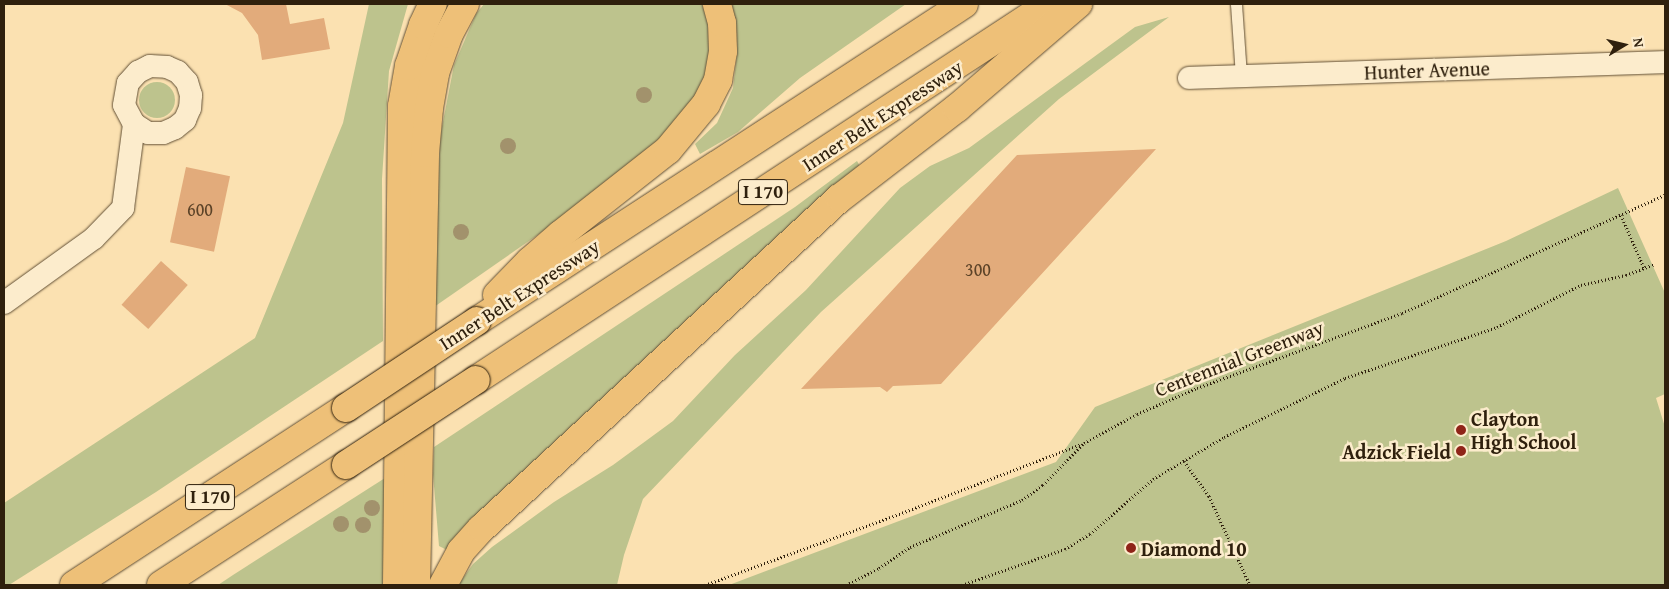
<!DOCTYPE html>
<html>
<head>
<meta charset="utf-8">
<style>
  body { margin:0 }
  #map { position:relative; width:1669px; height:589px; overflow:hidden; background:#fbe1b1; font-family:"Gentium Book Plus",serif }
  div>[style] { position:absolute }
  .green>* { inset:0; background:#bdc38d }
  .round { border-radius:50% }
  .building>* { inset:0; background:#e2ab7b; transform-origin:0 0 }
  .path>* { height:3px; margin-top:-1.5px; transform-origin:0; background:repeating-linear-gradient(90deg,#2f200d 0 1px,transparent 0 3.5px) }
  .roads { filter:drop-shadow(0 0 1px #625036) drop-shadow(0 0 1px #625036) }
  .lane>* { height:11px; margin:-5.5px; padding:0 5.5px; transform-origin:5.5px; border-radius:5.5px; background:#fceccc }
  .street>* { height:22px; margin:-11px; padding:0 11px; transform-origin:11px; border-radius:11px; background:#fceccc }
  .highway>* { height:28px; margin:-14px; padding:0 14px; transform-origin:14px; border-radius:14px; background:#eec078 }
  .bridges { filter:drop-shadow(0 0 1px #2f200d) drop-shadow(0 0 1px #2f200d) }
  .highway-bridge>* { height:28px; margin:-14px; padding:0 14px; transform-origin:14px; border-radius:14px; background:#eec078 }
  .trees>* { width:16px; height:16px; margin:-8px; border-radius:50%; background:#a2926c }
  .dots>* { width:14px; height:14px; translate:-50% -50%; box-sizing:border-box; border:2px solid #fceccc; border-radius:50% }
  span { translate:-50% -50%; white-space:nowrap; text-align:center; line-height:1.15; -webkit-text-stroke:5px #fceccc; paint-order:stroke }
  .number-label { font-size:18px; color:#5c4328 }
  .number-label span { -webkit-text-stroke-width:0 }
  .shield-label span { padding:1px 4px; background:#fceccc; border:1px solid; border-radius:4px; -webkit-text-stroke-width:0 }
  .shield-label { font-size:19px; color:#2f200d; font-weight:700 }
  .street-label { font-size:20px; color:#2f200d }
  .poi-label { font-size:20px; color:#2f200d; font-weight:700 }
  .left { translate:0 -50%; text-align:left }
  .right { translate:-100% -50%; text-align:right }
  .frame { position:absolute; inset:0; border:5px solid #2f200d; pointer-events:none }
  .north { position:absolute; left:1599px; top:20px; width:50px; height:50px; -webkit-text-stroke:4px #fceccc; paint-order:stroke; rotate:81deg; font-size:14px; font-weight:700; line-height:20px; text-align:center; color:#2f200d }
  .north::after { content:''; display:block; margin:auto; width:18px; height:22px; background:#2f200d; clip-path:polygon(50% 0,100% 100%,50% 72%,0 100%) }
</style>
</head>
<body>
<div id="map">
  <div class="green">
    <div style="clip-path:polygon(369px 4px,408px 4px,389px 71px,382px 179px,383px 341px,156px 492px,9px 585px,4px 585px,4px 503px,255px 338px,343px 123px)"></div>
    <div style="clip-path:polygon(484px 4px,702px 4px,709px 25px,710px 55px,701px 88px,688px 117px,627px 173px,434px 307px,440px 137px,454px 65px,476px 14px)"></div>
    <div style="clip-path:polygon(732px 4px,906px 4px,800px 78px,738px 132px,700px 154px,695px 144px,717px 123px,733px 88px,737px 53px)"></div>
    <div style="clip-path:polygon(1169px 17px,1059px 99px,821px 312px,643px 499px,624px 555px,617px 585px,458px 585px,473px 564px,492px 547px,554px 502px,613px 465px,673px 421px,735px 355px,806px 290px,900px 188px,930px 166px,969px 148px,1135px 27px)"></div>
    <div class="round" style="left:139px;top:82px;width:36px;height:36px"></div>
    <div style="clip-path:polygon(857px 161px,861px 168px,449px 551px,439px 546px,433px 474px,434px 447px,795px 207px)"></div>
    <div style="clip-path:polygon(1618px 188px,1665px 293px,1665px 394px,1656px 398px,1665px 427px,1665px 585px,729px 585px,1056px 462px,1095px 407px,1506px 241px)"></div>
    <div style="clip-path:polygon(385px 478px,385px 585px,218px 585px,233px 575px)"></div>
  </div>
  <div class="building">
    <div style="clip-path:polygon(225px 4px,286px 4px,290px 24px,324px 18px,330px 49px,262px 60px,258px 35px,242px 13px)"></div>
    <div style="clip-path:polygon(1156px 149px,941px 384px,893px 386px,887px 392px,880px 387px,801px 389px,1017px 155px)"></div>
    <div style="left:186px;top:167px;width:45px;height:77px;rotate:12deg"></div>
    <div style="left:161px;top:261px;width:36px;height:59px;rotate:42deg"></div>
  </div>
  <div class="path">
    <div style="left:1621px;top:215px;width:58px;rotate:66.5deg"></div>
    <div style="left:1184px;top:461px;width:43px;rotate:54.5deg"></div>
    <div style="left:1209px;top:496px;width:98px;rotate:65.3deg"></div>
    <div style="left:705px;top:585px;width:207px;rotate:-20.1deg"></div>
    <div style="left:899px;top:514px;width:195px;rotate:-21deg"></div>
    <div style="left:846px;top:585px;width:37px;rotate:-27deg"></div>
    <div style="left:879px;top:568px;width:37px;rotate:-34deg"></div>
    <div style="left:910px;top:547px;width:121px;rotate:-22.8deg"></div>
    <div style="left:1022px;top:500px;width:26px;rotate:-36deg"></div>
    <div style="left:1043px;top:485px;width:59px;rotate:-45.7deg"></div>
    <div style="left:1084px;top:443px;width:60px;rotate:-28.7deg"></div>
    <div style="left:1137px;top:414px;width:65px;rotate:-23.4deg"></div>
    <div style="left:1197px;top:388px;width:218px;rotate:-20.1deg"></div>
    <div style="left:1402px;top:313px;width:288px;rotate:-24.2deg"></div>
    <div style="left:962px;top:585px;width:109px;rotate:-19.3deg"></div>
    <div style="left:1065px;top:549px;width:29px;rotate:-31deg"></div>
    <div style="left:1090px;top:534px;width:84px;rotate:-41.1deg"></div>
    <div style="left:1153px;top:479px;width:82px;rotate:-30.6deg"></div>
    <div style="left:1224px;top:437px;width:135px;rotate:-26deg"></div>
    <div style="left:1345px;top:378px;width:160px;rotate:-18.5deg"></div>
    <div style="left:1497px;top:327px;width:94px;rotate:-26.6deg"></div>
    <div style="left:1581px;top:285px;width:46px;rotate:-12.5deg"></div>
    <div style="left:1626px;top:275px;width:30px;rotate:-21deg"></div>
  </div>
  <div class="roads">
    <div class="lane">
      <div style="left:1236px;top:4px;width:72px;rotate:86deg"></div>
    </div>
    <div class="street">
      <div style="left:1189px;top:78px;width:476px;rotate:-1.9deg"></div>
      <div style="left:4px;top:303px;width:111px;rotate:-35.8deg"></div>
      <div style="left:94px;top:238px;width:42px;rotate:-46deg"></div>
      <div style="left:123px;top:208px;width:85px;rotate:-82.5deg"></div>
      <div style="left:134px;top:124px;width:21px;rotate:-118deg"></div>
      <div style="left:124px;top:105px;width:22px;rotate:-80deg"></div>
      <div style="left:128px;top:83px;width:15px;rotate:-48deg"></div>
      <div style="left:138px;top:72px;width:13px;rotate:-27deg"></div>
      <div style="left:150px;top:66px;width:17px;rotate:3deg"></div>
      <div style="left:167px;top:67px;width:12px;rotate:24deg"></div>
      <div style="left:178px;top:72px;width:13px;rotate:48deg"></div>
      <div style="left:187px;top:82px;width:14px;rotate:73deg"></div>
      <div style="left:191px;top:95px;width:13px;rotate:94deg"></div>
      <div style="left:190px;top:108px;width:13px;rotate:113deg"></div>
      <div style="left:185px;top:120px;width:13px;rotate:141deg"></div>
      <div style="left:175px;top:128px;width:13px;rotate:157deg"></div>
      <div style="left:163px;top:133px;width:15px;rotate:180deg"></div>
      <div style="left:148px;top:133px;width:17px;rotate:-147deg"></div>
    </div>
    <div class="highway">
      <div style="left:497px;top:295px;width:47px;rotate:-45.9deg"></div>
      <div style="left:530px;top:261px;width:40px;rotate:-41deg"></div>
      <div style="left:560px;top:235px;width:137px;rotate:-38.2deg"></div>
      <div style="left:668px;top:150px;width:60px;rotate:-50.4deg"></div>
      <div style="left:706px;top:104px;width:27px;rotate:-63deg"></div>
      <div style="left:718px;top:80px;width:29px;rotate:-80deg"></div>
      <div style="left:723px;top:51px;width:28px;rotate:-92deg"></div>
      <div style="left:722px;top:23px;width:20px;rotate:-105deg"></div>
      <div style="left:477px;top:321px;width:581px;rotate:-33.06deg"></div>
      <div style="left:476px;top:380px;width:685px;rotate:-33.27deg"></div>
      <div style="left:74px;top:585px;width:325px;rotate:-33.1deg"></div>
      <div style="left:161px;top:585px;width:221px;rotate:-33deg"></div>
      <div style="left:397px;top:585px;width:479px;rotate:-89.4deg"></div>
      <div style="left:402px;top:106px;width:41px;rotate:-80.1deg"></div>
      <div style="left:409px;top:66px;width:43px;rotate:-71.1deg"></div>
      <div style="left:423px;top:25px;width:23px;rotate:-65deg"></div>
      <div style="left:416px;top:585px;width:432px;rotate:-88.8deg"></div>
      <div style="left:425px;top:153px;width:45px;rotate:-84.9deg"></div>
      <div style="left:429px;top:108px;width:36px;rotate:-80deg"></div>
      <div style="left:435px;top:73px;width:41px;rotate:-70.3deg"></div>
      <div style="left:449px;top:34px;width:34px;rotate:-62deg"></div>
      <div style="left:443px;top:585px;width:38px;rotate:-62deg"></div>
      <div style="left:461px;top:551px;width:31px;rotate:-48deg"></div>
      <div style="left:482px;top:528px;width:487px;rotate:-42.7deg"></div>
      <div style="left:840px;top:198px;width:148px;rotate:-37.6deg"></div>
      <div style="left:957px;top:108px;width:160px;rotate:-40.7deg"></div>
    </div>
  </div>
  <div class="bridges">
    <div class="highway-bridge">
      <div style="left:346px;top:408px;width:157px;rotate:-33.6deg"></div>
      <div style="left:346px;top:465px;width:155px;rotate:-33.2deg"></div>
    </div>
  </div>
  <div class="trees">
    <div style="left:644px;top:95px"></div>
    <div style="left:508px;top:146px"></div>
    <div style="left:461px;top:232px"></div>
    <div style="left:372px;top:508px"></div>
    <div style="left:341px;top:524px"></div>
    <div style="left:363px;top:525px"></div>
  </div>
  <div class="dots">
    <div style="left:1461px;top:430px;background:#8f2418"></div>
    <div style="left:1461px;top:451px;background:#8f2418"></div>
    <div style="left:1131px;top:548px;background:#8f2418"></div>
  </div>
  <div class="number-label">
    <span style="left:200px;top:210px">600</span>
    <span style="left:978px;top:270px">300</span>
  </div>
  <div class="shield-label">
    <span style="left:763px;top:192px">I 170</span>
    <span style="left:210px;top:497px">I 170</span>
  </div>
  <div class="street-label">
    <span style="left:1427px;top:70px;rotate:-2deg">Hunter Avenue</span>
    <span style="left:882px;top:115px;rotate:-33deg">Inner Belt Expressway</span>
    <span style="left:519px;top:294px;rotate:-33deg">Inner Belt Expressway</span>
    <span style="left:1239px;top:358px;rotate:-21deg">Centennial Greenway</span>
  </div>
  <div class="poi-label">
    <span class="left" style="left:1471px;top:430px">Clayton<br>High School</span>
    <span class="right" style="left:1451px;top:451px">Adzick Field</span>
    <span class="left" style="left:1141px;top:548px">Diamond 10</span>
  </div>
  <div class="frame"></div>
  <div class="north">N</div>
</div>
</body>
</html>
